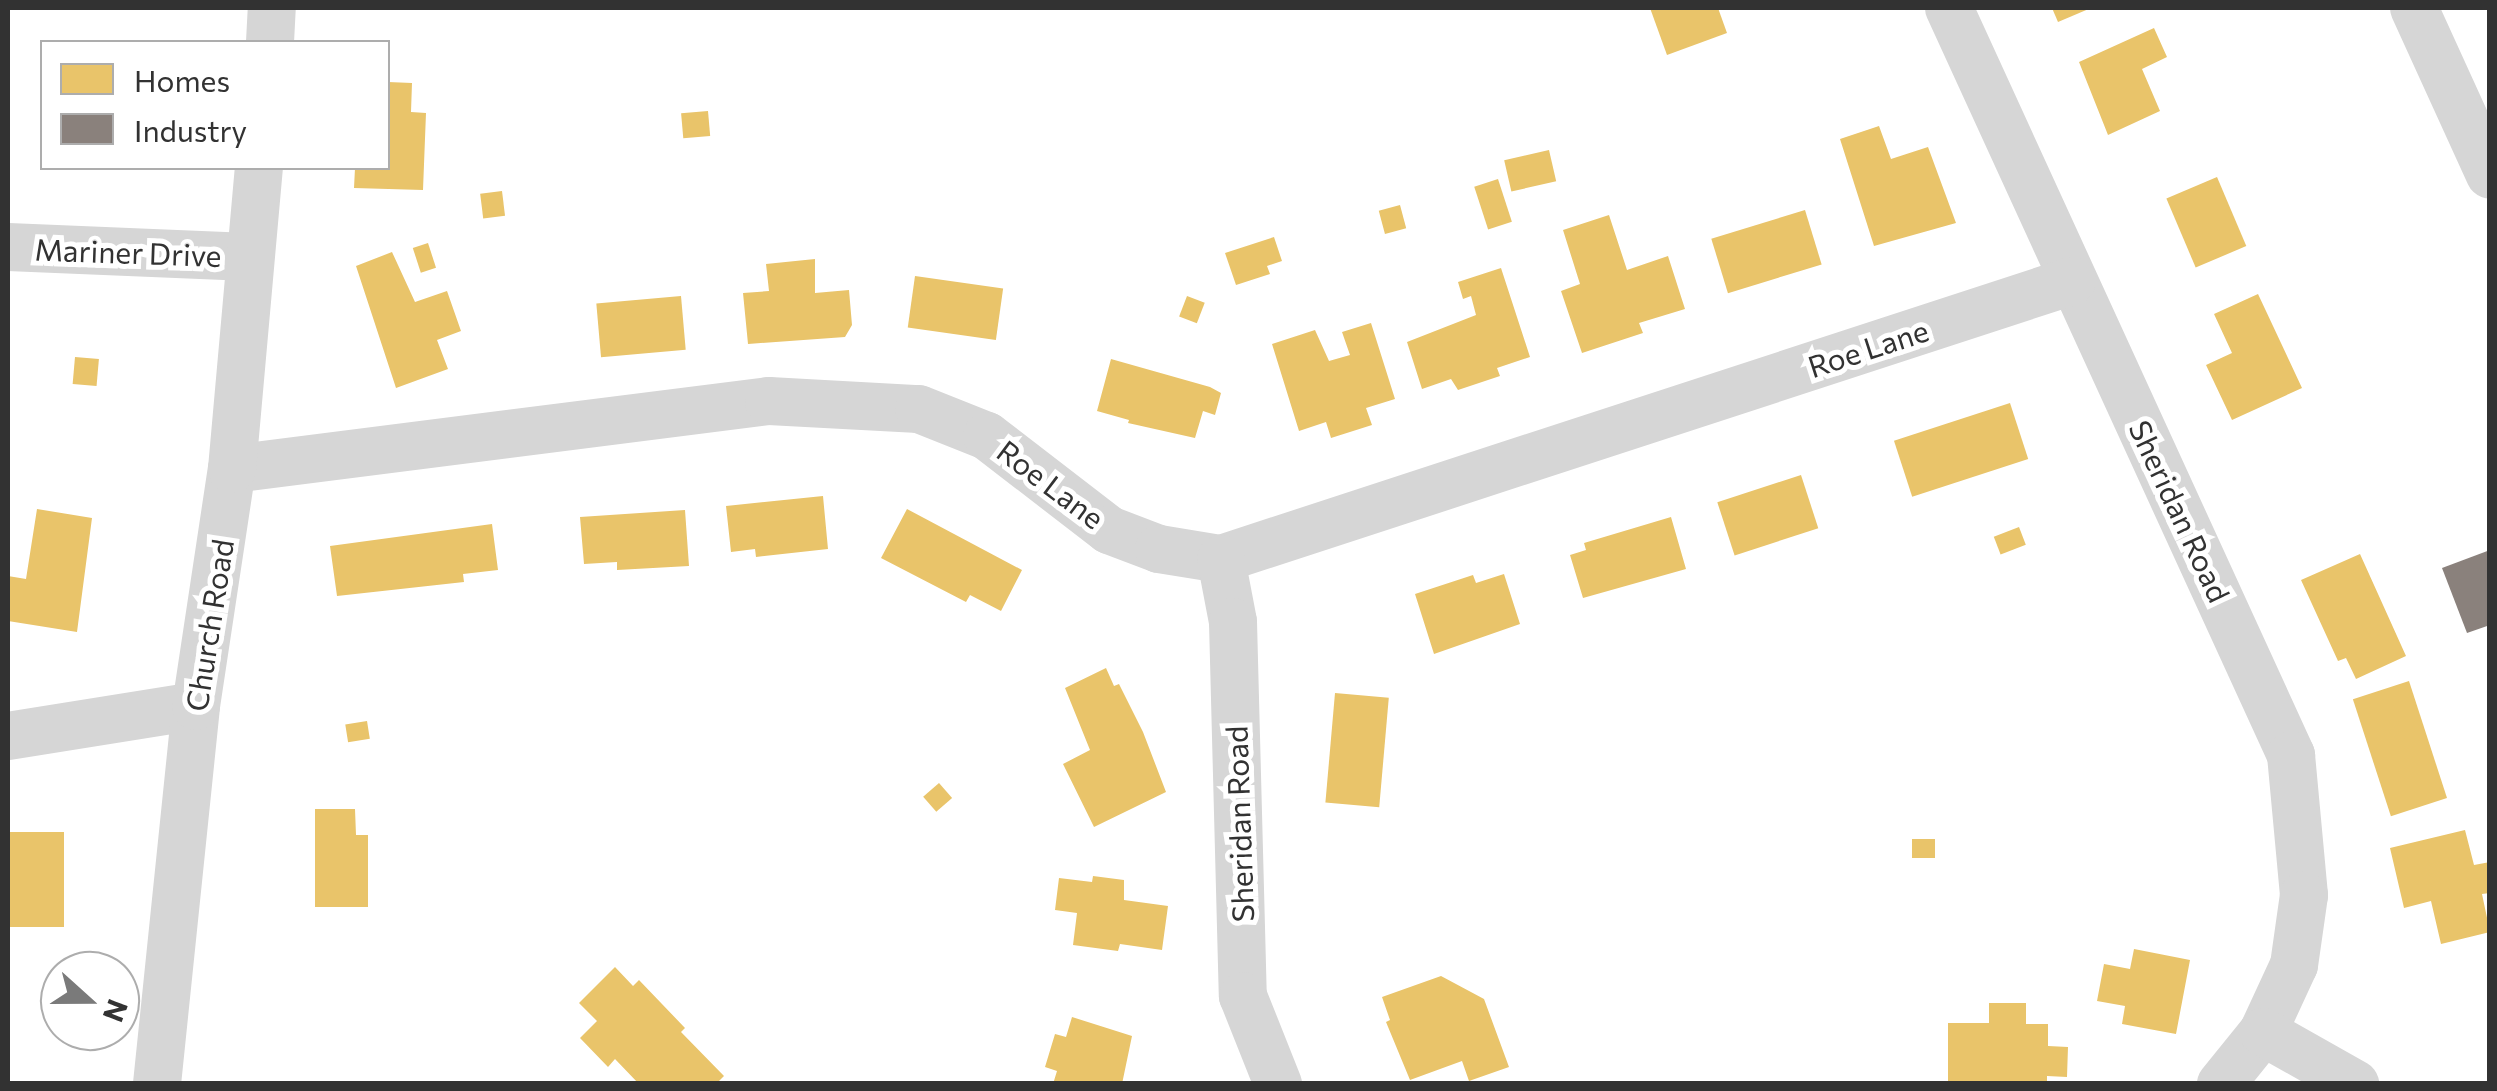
<!DOCTYPE html>
<html>
<head>
<meta charset="utf-8">
<style>
  body { margin:0 }
  #map { position:relative; width:2497px; height:1091px; overflow:hidden; background:#fff; font-family:Commissioner,sans-serif }
  div>[style] { position:absolute }
  .homes>* { inset:0; background:#e9c46a; transform-origin:0 0 }
  .industry>* { inset:0; background:#8a817c }
  .street>* { height:48px; margin:-24px; padding:0 24px; transform-origin:24px; border-radius:24px; background:#d6d6d6 }
  span { translate:-50% -50%; white-space:nowrap; text-align:center; line-height:1.15; -webkit-text-stroke:10px #fff; paint-order:stroke }
  .street-label { font-size:30px; color:#323232 }
  .frame { position:absolute; inset:0; border:10px solid #323232; pointer-events:none }
  .legend { position:absolute; left:40px; top:40px; width:350px; height:130px; box-sizing:border-box; background:#fff; border:2px solid #adadad; margin:0; padding:12px 18px; list-style:none; font-size:30px; color:#323232 }
  .legend li { display:flex; align-items:center; gap:20px; height:50px }
  .legend b { width:50px; border:2px solid #adadad }
  .north { position:absolute; left:40px; top:951px; width:100px; height:100px; box-sizing:border-box; background:#fff; border:2px solid #adadad; border-radius:50%; rotate:111deg; font-size:28px; font-weight:700; line-height:40px; text-align:center; color:#323232 }
  .north::after { content:''; display:block; margin:auto; width:35px; height:45px; background:#7a7a7a; clip-path:polygon(50% 0,100% 100%,50% 72%,0 100%) }
</style>
</head>
<body>
<div id="map">
  <div class="homes">
    <div style="clip-path:polygon(1650px 8px,1718px 8px,1727px 33px,1667px 55px)"></div>
    <div style="clip-path:polygon(2052px 8px,2091px 8px,2058px 22px)"></div>
    <div style="clip-path:polygon(2154px 28px,2167px 57px,2142px 69px,2160px 111px,2108px 135px,2079px 62px)"></div>
    <div style="clip-path:polygon(388px 82px,412px 83px,411px 112px,426px 113px,423px 190px,354px 188px,355px 168px,388px 168px)"></div>
    <div style="left:708px;top:111px;width:25px;height:27px;rotate:85deg"></div>
    <div style="clip-path:polygon(1879px 126px,1891px 159px,1928px 147px,1956px 223px,1874px 246px,1840px 139px)"></div>
    <div style="left:1549px;top:150px;width:32px;height:46px;rotate:77deg"></div>
    <div style="left:2217px;top:177px;width:75px;height:55px;rotate:67deg"></div>
    <div style="left:1498px;top:179px;width:45px;height:25px;rotate:72deg"></div>
    <div style="left:502px;top:191px;width:25px;height:22px;rotate:83deg"></div>
    <div style="left:1400px;top:205px;width:24px;height:22px;rotate:75deg"></div>
    <div style="left:1805px;top:210px;width:57px;height:98px;rotate:73deg"></div>
    <div style="clip-path:polygon(1609px 215px,1627px 270px,1668px 256px,1685px 309px,1639px 323px,1643px 333px,1582px 353px,1561px 291px,1580px 284px,1563px 230px)"></div>
    <div style="clip-path:polygon(1274px 237px,1282px 261px,1267px 266px,1270px 274px,1236px 285px,1225px 253px)"></div>
    <div style="left:428px;top:243px;width:26px;height:16px;rotate:72deg"></div>
    <div style="clip-path:polygon(392px 252px,415px 302px,447px 291px,461px 331px,437px 340px,448px 369px,396px 388px,356px 266px)"></div>
    <div style="clip-path:polygon(815px 259px,815px 293px,849px 290px,852px 325px,845px 337px,748px 344px,743px 293px,769px 291px,766px 264px)"></div>
    <div style="clip-path:polygon(1501px 268px,1530px 357px,1497px 368px,1500px 376px,1458px 390px,1451px 379px,1422px 389px,1407px 342px,1476px 315px,1471px 296px,1463px 299px,1458px 282px)"></div>
    <div style="left:915px;top:276px;width:89px;height:52px;rotate:8deg"></div>
    <div style="clip-path:polygon(2258px 294px,2302px 388px,2232px 420px,2206px 365px,2232px 353px,2214px 314px)"></div>
    <div style="left:681px;top:296px;width:54px;height:85px;rotate:85deg"></div>
    <div style="left:1187px;top:296px;width:19px;height:22px;rotate:21deg"></div>
    <div style="clip-path:polygon(1371px 323px,1395px 399px,1366px 408px,1372px 425px,1331px 438px,1326px 422px,1299px 431px,1272px 344px,1315px 330px,1329px 361px,1350px 355px,1342px 332px)"></div>
    <div style="left:75px;top:357px;width:24px;height:27px;rotate:5deg"></div>
    <div style="clip-path:polygon(1111px 359px,1210px 387px,1221px 393px,1215px 415px,1203px 411px,1195px 438px,1128px 423px,1129px 420px,1097px 411px)"></div>
    <div style="left:2010px;top:403px;width:59px;height:122px;rotate:72deg"></div>
    <div style="left:1801px;top:475px;width:56px;height:88px;rotate:72deg"></div>
    <div style="clip-path:polygon(823px 496px,828px 549px,756px 557px,755px 549px,731px 552px,726px 506px)"></div>
    <div style="clip-path:polygon(37px 509px,92px 518px,77px 632px,8px 621px,8px 576px,26px 579px)"></div>
    <div style="clip-path:polygon(907px 509px,1022px 570px,1001px 611px,970px 595px,966px 602px,881px 558px)"></div>
    <div style="clip-path:polygon(685px 510px,689px 566px,617px 570px,617px 562px,584px 564px,580px 517px)"></div>
    <div style="clip-path:polygon(1671px 517px,1686px 569px,1583px 598px,1570px 555px,1586px 550px,1584px 543px)"></div>
    <div style="clip-path:polygon(492px 524px,498px 570px,463px 574px,464px 582px,337px 596px,330px 546px)"></div>
    <div style="left:2019px;top:527px;width:19px;height:27px;rotate:69deg"></div>
    <div style="clip-path:polygon(2360px 554px,2406px 656px,2356px 679px,2346px 658px,2338px 661px,2301px 580px)"></div>
    <div style="clip-path:polygon(1504px 574px,1520px 624px,1434px 654px,1415px 594px,1473px 575px,1476px 583px)"></div>
    <div style="clip-path:polygon(1106px 668px,1114px 686px,1119px 684px,1143px 732px,1166px 792px,1094px 827px,1063px 764px,1090px 750px,1065px 688px)"></div>
    <div style="left:2409px;top:681px;width:123px;height:59px;rotate:72deg"></div>
    <div style="left:1335px;top:693px;width:54px;height:110px;rotate:5deg"></div>
    <div style="left:367px;top:721px;width:18px;height:22px;rotate:81deg"></div>
    <div style="left:939px;top:783px;width:20px;height:21px;rotate:49deg"></div>
    <div style="clip-path:polygon(315px 809px,355px 809px,356px 835px,368px 835px,368px 907px,315px 907px)"></div>
    <div style="clip-path:polygon(2465px 830px,2474px 865px,2490px 862px,2490px 893px,2482px 894px,2490px 932px,2441px 944px,2431px 901px,2404px 908px,2390px 848px)"></div>
    <div style="left:8px;top:832px;width:56px;height:95px"></div>
    <div style="left:1912px;top:839px;width:23px;height:19px"></div>
    <div style="clip-path:polygon(1093px 876px,1124px 880px,1124px 900px,1168px 906px,1162px 950px,1120px 944px,1118px 951px,1073px 945px,1077px 913px,1055px 910px,1059px 878px,1092px 882px)"></div>
    <div style="clip-path:polygon(2134px 949px,2190px 960px,2176px 1034px,2122px 1024px,2125px 1006px,2097px 1001px,2104px 964px,2130px 969px)"></div>
    <div style="clip-path:polygon(615px 967px,633px 986px,639px 980px,685px 1028px,681px 1032px,724px 1076px,716px 1084px,639px 1084px,615px 1059px,608px 1067px,580px 1038px,597px 1021px,579px 1003px)"></div>
    <div style="clip-path:polygon(1441px 976px,1484px 999px,1509px 1067px,1469px 1081px,1462px 1061px,1410px 1080px,1386px 1022px,1390px 1020px,1382px 997px)"></div>
    <div style="clip-path:polygon(1989px 1003px,2026px 1003px,2026px 1024px,2048px 1024px,2048px 1046px,2068px 1047px,2067px 1077px,2047px 1076px,2047px 1084px,1948px 1083px,1948px 1023px,1989px 1023px)"></div>
    <div style="clip-path:polygon(1072px 1017px,1132px 1036px,1122px 1084px,1053px 1084px,1057px 1071px,1045px 1067px,1055px 1034px,1066px 1037px)"></div>
  </div>
  <div class="industry">
    <div style="clip-path:polygon(2490px 550px,2490px 625px,2467px 633px,2442px 568px)"></div>
  </div>
  <div class="street">
    <div style="left:1949px;top:8px;width:822px;rotate:65.4deg"></div>
    <div style="left:2291px;top:755px;width:141px;rotate:84.7deg"></div>
    <div style="left:2304px;top:895px;width:71px;rotate:98.1deg"></div>
    <div style="left:2294px;top:965px;width:74px;rotate:114.8deg"></div>
    <div style="left:2263px;top:1032px;width:67px;rotate:128.9deg"></div>
    <div style="left:2414px;top:8px;width:183px;rotate:65.5deg"></div>
    <div style="left:270px;top:42px;width:34px;rotate:-87deg"></div>
    <div style="left:8px;top:247px;width:241px;rotate:2.4deg"></div>
    <div style="left:232px;top:469px;width:541px;rotate:-7.22deg"></div>
    <div style="left:769px;top:401px;width:150px;rotate:3.1deg"></div>
    <div style="left:919px;top:409px;width:73px;rotate:21.7deg"></div>
    <div style="left:987px;top:436px;width:154px;rotate:37.6deg"></div>
    <div style="left:1109px;top:530px;width:53px;rotate:20.8deg"></div>
    <div style="left:1159px;top:549px;width:63px;rotate:9.2deg"></div>
    <div style="left:1221px;top:559px;width:895px;rotate:-18.09deg"></div>
    <div style="left:1221px;top:559px;width:64px;rotate:79.2deg"></div>
    <div style="left:1233px;top:622px;width:374px;rotate:88.5deg"></div>
    <div style="left:1243px;top:996px;width:95px;rotate:68.3deg"></div>
    <div style="left:8px;top:736px;width:190px;rotate:-9.1deg"></div>
    <div style="left:2263px;top:1032px;width:106px;rotate:29.5deg"></div>
    <div style="left:157px;top:1084px;width:380px;rotate:-84.1deg"></div>
    <div style="left:196px;top:706px;width:240px;rotate:-81.4deg"></div>
    <div style="left:232px;top:469px;width:302px;rotate:-84.9deg"></div>
  </div>
  <div class="street-label">
    <span style="left:128px;top:252px;rotate:2deg">Mariner Drive</span>
    <span style="left:1868px;top:348px;rotate:-18deg">Roe Lane</span>
    <span style="left:1051px;top:484px;rotate:37deg">Roe Lane</span>
    <span style="left:2180px;top:511px;rotate:65deg">Sheridan Road</span>
    <span style="left:209px;top:625px;rotate:-81deg">Church Road</span>
    <span style="left:1239px;top:824px;rotate:-92deg">Sheridan Road</span>
  </div>
  <div class="frame"></div>
  <ul class="legend">
  <li><b style="height:28px;background:#e9c46a"></b>Homes</li>
  <li><b style="height:28px;background:#8a817c"></b>Industry</li>
  </ul>
  <div class="north">N</div>
</div>
</body>
</html>
